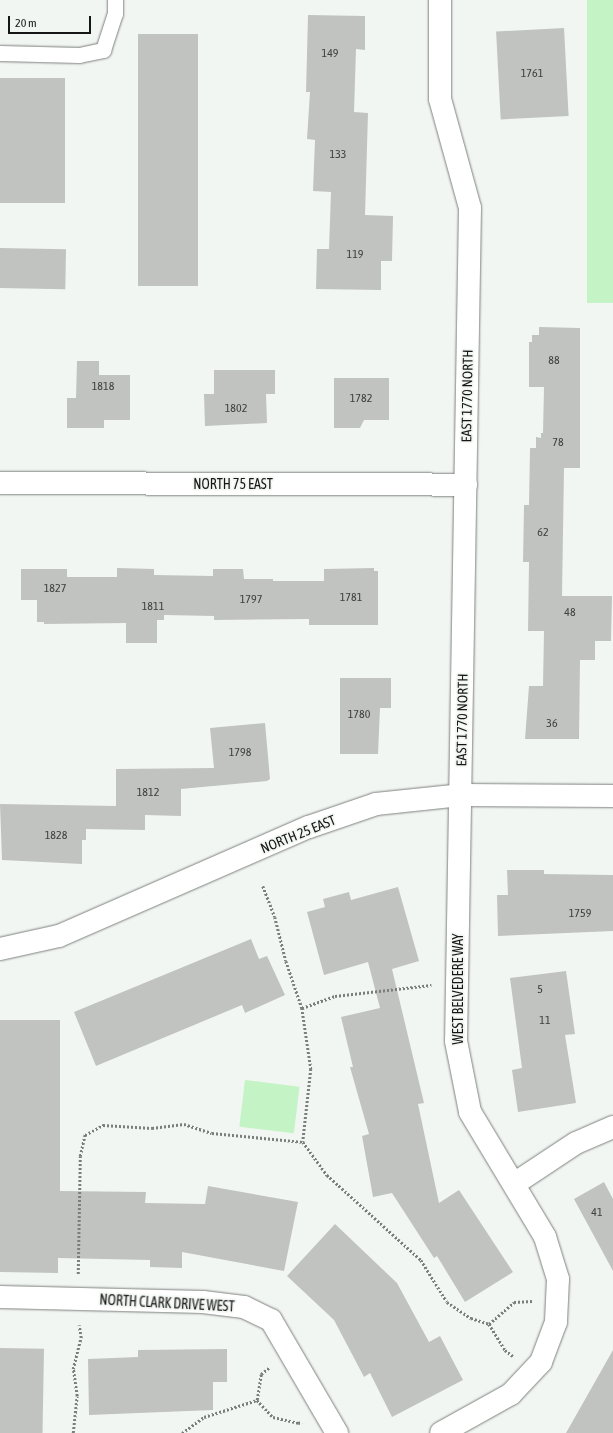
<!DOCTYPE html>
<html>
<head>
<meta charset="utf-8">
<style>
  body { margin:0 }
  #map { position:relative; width:613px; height:1433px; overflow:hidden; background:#f2f6f3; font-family:"Asap Condensed",sans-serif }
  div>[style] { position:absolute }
  .green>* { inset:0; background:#c4f3c6; transform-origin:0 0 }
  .building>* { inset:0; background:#c0c3c0; transform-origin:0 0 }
  .path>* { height:2.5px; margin-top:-1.25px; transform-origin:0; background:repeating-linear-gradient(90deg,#7b7e7c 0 2px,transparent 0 4px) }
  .roads { filter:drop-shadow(0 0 1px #7e817e) drop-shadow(0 0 1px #7e817e) }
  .service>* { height:15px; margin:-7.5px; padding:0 7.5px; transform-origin:7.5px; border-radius:7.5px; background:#fff }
  .minor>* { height:22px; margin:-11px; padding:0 11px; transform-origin:11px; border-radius:11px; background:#fff }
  span { translate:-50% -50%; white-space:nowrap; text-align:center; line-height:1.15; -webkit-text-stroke:3.5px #f2f6f3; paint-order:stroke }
  .number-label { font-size:12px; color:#404140 }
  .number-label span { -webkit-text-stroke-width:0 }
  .street-label { font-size:14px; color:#151615 }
  .scale { position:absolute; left:8px; top:16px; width:83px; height:18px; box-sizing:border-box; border:2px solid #151615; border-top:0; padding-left:5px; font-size:12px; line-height:14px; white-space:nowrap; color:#151615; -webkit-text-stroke:3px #f2f6f3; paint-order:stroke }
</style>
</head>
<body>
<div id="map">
  <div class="green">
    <div style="left:587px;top:0;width:26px;height:303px"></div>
    <div style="left:245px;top:1080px;width:55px;height:47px;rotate:7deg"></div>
  </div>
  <div class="building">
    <div style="clip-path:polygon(308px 15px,365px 16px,365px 50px,356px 49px,354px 112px,368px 113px,365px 215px,393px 216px,392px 261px,381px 261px,381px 290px,316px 289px,317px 249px,329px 249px,331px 192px,313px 191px,315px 140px,307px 139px,310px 92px,306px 92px)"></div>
    <div style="left:564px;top:28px;width:88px;height:68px;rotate:87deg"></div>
    <div style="left:138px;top:34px;width:60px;height:252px"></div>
    <div style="left:0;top:78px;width:65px;height:125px"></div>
    <div style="left:0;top:248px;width:66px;height:40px;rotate:1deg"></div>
    <div style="clip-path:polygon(539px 327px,580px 328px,580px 468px,564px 468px,562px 596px,612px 596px,611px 641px,595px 641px,595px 660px,580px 660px,579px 739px,525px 739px,529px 686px,543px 686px,544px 631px,528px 631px,529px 562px,523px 562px,524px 505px,529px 505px,530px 448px,536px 448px,536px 437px,541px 438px,541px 433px,543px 433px,544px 387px,529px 387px,529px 342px,532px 342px,532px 335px,539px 335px)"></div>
    <div style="clip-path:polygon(77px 361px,99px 361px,99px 375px,130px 375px,130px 420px,104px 420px,104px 428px,67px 428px,67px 398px,76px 398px)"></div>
    <div style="clip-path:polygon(214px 370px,275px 370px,275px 394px,266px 394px,267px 423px,205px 426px,204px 394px,214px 394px)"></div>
    <div style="clip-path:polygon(334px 378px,389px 378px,389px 420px,364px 420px,360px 428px,334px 428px)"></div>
    <div style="clip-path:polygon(117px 568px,154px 569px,154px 575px,213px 576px,213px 569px,243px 569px,244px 579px,273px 579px,273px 581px,324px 581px,324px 569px,374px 568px,374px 571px,378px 571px,378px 625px,309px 625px,309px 619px,214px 620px,214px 616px,164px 615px,164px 620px,157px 620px,157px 643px,126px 643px,126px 623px,44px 624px,44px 622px,37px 622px,37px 600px,21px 600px,21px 569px,67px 569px,67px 577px,117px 577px)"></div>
    <div style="clip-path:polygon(340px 678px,391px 678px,391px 708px,380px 708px,378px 754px,340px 754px)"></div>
    <div style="clip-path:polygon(265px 723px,270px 779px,267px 781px,181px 789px,181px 816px,145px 815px,145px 830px,86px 829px,86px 840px,82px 840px,82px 864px,2px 860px,0 804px,116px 806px,116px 769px,214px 768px,210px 728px)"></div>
    <div style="clip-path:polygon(507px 870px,544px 870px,544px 874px,613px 875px,613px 931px,498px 936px,497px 895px,508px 895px)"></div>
    <div style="clip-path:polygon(398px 887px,419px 961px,392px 969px,424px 1103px,418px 1104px,439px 1203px,459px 1190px,513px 1272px,465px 1302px,437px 1256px,434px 1258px,392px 1193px,373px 1197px,362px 1136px,369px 1134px,350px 1067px,353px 1067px,341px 1017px,380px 1008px,368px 962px,324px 975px,307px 912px,325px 907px,323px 899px,349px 892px,351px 900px)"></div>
    <div style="clip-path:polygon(251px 939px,259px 959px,267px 956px,285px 995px,245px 1013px,242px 1005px,96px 1066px,74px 1012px)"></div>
    <div style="clip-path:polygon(566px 971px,575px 1034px,565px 1035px,576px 1103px,518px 1112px,512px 1070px,522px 1068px,510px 978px)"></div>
    <div style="clip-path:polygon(0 1020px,60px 1020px,60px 1191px,146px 1192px,145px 1203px,205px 1204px,208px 1186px,298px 1202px,284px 1271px,182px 1252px,182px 1268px,150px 1267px,150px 1260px,58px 1258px,58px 1273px,0 1272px)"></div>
    <div style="clip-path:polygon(604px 1182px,613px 1199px,613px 1271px,574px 1199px)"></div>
    <div style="clip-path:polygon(335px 1224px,397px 1283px,429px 1342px,440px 1336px,463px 1380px,392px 1417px,370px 1373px,364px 1377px,334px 1320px,287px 1276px)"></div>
    <div style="left:0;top:1348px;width:44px;height:85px;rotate:1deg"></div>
    <div style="clip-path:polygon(227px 1349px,227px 1382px,213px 1382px,213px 1410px,89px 1415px,88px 1359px,138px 1357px,138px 1350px)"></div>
    <div style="clip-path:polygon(613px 1350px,613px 1433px,566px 1433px)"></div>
  </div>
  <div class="path">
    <div style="left:263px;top:886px;width:33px;rotate:69deg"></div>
    <div style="left:275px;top:917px;width:45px;rotate:76deg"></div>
    <div style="left:286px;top:961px;width:50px;rotate:71.2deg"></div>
    <div style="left:302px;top:1008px;width:62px;rotate:81.6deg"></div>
    <div style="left:311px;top:1069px;width:73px;rotate:96.3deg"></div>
    <div style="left:302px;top:1008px;width:35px;rotate:-20deg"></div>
    <div style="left:335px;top:996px;width:97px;rotate:-6.5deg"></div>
    <div style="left:78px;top:1274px;width:118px;rotate:-89deg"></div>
    <div style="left:80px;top:1156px;width:22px;rotate:-77deg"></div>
    <div style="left:85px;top:1135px;width:21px;rotate:-29deg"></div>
    <div style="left:103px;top:1125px;width:49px;rotate:3.5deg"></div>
    <div style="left:152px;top:1128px;width:32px;rotate:-7deg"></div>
    <div style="left:184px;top:1124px;width:29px;rotate:18deg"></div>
    <div style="left:212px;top:1133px;width:91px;rotate:5.6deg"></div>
    <div style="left:303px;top:1142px;width:41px;rotate:54deg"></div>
    <div style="left:327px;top:1175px;width:127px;rotate:42.1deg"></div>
    <div style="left:421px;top:1260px;width:49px;rotate:58.2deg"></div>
    <div style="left:447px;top:1302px;width:29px;rotate:34deg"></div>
    <div style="left:471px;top:1318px;width:19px;rotate:18deg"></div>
    <div style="left:489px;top:1324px;width:31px;rotate:58deg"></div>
    <div style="left:505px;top:1350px;width:10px;rotate:37deg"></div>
    <div style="left:489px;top:1324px;width:33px;rotate:-41deg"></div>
    <div style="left:514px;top:1302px;width:18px;rotate:-3deg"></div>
    <div style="left:257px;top:1400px;width:26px;rotate:-81deg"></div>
    <div style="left:261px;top:1374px;width:11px;rotate:-38deg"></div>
    <div style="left:73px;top:1433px;width:37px;rotate:-84deg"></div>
    <div style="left:77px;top:1396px;width:27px;rotate:-98deg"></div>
    <div style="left:73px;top:1369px;width:32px;rotate:-76deg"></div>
    <div style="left:81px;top:1338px;width:13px;rotate:-99deg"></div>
    <div style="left:182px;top:1433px;width:27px;rotate:-36deg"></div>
    <div style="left:204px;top:1417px;width:56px;rotate:-17.8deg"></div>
    <div style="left:257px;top:1400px;width:23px;rotate:47deg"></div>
    <div style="left:273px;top:1417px;width:26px;rotate:13deg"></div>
    <div style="left:298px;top:1423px;width:4px;rotate:-14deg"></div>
  </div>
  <div class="roads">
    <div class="service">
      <div style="left:0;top:53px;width:79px;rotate:1.5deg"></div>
      <div style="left:79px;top:55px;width:25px;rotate:-12deg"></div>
      <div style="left:103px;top:50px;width:38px;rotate:-72deg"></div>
      <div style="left:115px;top:14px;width:14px;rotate:-90deg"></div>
    </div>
    <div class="minor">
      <div style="left:440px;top:0;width:99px;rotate:90deg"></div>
      <div style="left:440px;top:99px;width:113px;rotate:74.6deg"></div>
      <div style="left:470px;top:208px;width:833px;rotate:90.96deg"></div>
      <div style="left:456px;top:1041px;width:72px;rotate:78.8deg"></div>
      <div style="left:470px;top:1112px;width:146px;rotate:59deg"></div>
      <div style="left:545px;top:1237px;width:44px;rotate:72.8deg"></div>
      <div style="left:558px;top:1279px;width:43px;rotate:92.7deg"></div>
      <div style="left:556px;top:1322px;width:43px;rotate:110.6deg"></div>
      <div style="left:541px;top:1362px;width:44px;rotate:133.2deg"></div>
      <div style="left:511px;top:1394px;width:80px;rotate:150.9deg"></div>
      <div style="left:0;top:483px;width:466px;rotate:0.2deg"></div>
      <div style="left:0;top:949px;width:60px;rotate:-12.4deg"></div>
      <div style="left:59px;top:936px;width:273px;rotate:-23.6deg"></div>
      <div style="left:309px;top:827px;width:71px;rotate:-18.9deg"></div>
      <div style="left:376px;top:804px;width:85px;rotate:-6deg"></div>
      <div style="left:461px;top:795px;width:152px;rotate:0.4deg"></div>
      <div style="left:514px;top:1184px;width:74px;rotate:-33.5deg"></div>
      <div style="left:576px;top:1143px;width:40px;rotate:-23.4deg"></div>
      <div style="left:0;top:1297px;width:203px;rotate:1.4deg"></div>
      <div style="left:203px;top:1302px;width:41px;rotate:7deg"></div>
      <div style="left:244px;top:1307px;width:30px;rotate:26deg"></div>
      <div style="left:271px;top:1320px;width:131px;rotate:59.7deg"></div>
    </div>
  </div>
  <div class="number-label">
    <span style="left:330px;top:54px">149</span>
    <span style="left:532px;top:74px">1761</span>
    <span style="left:338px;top:155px">133</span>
    <span style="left:355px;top:255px">119</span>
    <span style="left:554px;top:361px">88</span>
    <span style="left:103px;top:387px">1818</span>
    <span style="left:361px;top:399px">1782</span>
    <span style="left:236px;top:409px">1802</span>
    <span style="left:558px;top:443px">78</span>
    <span style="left:543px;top:533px">62</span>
    <span style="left:55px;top:589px">1827</span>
    <span style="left:351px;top:598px">1781</span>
    <span style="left:251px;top:600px">1797</span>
    <span style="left:153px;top:607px">1811</span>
    <span style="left:570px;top:613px">48</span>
    <span style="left:359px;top:715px">1780</span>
    <span style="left:552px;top:724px">36</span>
    <span style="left:240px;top:753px">1798</span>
    <span style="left:148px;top:793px">1812</span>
    <span style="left:56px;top:836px">1828</span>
    <span style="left:580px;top:914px">1759</span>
    <span style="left:540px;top:990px">5</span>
    <span style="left:545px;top:1021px">11</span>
    <span style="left:597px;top:1213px">41</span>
  </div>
  <div class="street-label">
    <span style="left:467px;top:396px;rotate:-89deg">EAST 1770 NORTH</span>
    <span style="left:233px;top:484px">NORTH 75 EAST</span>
    <span style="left:462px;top:720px;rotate:-89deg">EAST 1770 NORTH</span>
    <span style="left:298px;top:834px;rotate:-22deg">NORTH 25 EAST</span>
    <span style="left:458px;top:989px;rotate:-90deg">WEST BELVEDERE WAY</span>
    <span style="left:167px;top:1303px;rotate:3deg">NORTH CLARK DRIVE WEST</span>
  </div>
  <div class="scale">20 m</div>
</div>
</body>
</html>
